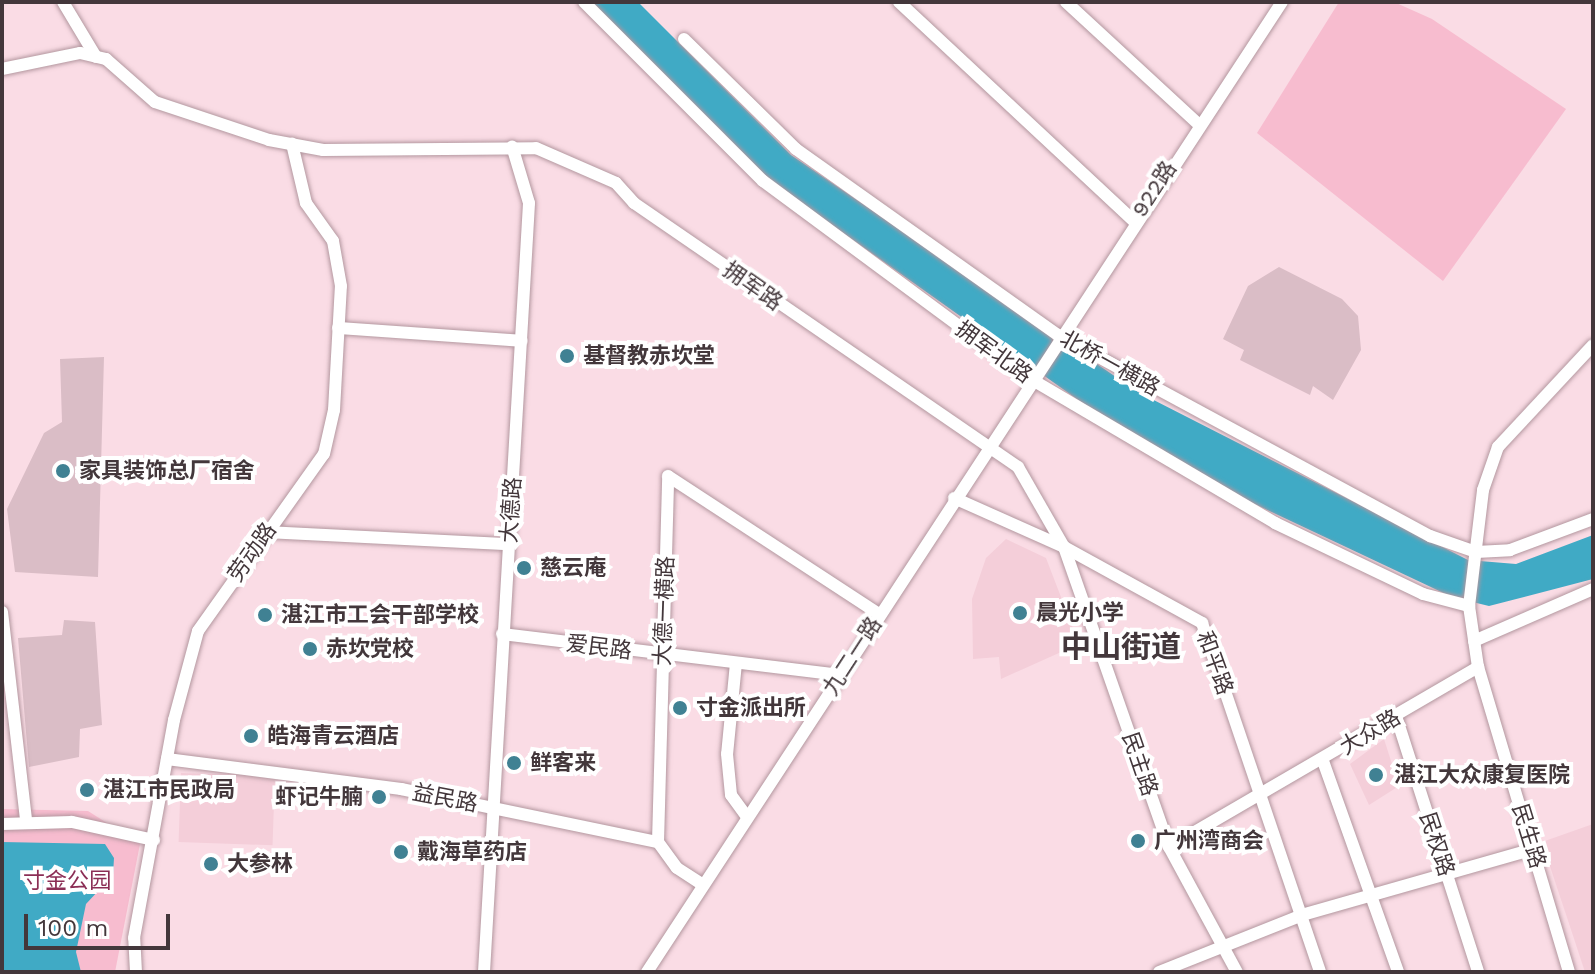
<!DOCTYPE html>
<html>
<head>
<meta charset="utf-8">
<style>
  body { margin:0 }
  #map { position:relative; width:1595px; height:974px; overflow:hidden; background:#fadce5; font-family:"Work Sans","Noto Sans SC",sans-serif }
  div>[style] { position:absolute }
  .built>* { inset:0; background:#f4ced9; transform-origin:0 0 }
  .green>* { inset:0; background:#f7bccf }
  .water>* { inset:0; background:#40aac5 }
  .building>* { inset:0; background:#dabdc6 }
  .roads { filter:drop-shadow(0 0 2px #b3979f) drop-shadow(0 0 2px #b3979f) }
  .minor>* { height:12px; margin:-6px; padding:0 6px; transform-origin:6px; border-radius:6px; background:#fff }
  .dots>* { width:22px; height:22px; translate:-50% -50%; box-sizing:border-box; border:4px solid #fff; border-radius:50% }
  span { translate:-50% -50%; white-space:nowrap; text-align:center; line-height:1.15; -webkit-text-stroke:8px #fff; paint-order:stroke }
  .street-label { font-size:22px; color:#43373b }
  .poi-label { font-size:22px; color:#43373b; font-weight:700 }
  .left { translate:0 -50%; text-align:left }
  .right { translate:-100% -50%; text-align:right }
  .park-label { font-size:22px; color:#8b2e55 }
  .district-label { font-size:30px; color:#43373b; font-weight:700 }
  .frame { position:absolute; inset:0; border:4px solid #43373b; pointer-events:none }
  .scale { position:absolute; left:24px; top:914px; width:146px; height:36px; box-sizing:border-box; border:4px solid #43373b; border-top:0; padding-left:10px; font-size:24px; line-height:28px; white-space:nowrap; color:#43373b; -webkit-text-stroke:6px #fff; paint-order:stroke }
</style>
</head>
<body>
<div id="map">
  <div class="built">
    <div style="clip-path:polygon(1006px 539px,1046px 558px,1079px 644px,1001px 679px,999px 657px,973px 659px,972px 599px,986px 558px)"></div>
    <div style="clip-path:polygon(1384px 739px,1399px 786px,1369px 805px,1350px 764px)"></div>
    <div style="left:181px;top:773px;width:94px;height:69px;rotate:2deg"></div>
    <div style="clip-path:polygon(1593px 824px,1593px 972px,1585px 972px,1542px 842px)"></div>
  </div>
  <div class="green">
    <div style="clip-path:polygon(1339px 2px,1394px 2px,1432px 19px,1566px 109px,1443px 281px,1257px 133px)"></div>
    <div style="clip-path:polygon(2px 809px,88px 811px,140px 844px,115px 972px,2px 972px)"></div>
  </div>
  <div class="water">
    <div style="clip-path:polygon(590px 2px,638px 2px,791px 155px,1138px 392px,1468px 560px,1516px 564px,1593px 535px,1593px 579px,1489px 606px,1452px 597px,1242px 498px,1105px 419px,773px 183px)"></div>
    <div style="clip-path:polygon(2px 842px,105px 844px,114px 858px,113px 875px,86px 904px,76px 952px,81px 972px,2px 972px)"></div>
  </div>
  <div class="building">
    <div style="clip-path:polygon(1279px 267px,1342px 299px,1358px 316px,1361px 350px,1333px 400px,1313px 386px,1310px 395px,1240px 360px,1244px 350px,1223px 339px,1248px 286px)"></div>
    <div style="clip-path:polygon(104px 357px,98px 577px,15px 572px,7px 509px,44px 433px,62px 422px,60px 359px)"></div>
    <div style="clip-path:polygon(64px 620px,95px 622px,102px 725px,80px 729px,79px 757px,29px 767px,18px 638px,62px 635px)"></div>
  </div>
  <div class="roads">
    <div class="minor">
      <div style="left:63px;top:2px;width:64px;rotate:59deg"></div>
      <div style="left:584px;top:2px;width:253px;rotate:45deg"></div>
      <div style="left:763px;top:181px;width:331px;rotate:36.5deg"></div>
      <div style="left:1029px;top:378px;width:286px;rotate:30.5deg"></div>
      <div style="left:1275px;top:523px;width:164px;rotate:25.6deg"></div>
      <div style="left:1423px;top:594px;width:48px;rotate:14.6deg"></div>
      <div style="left:899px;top:2px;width:320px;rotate:43deg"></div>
      <div style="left:1066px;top:2px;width:178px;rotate:42.7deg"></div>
      <div style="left:684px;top:39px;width:157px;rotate:44.5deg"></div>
      <div style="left:796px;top:149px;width:321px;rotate:35.4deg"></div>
      <div style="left:1058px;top:335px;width:423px;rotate:28.4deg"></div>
      <div style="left:1430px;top:536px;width:49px;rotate:19.2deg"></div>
      <div style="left:1476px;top:552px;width:34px;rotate:-3deg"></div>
      <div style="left:1510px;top:550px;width:89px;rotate:-20.5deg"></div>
      <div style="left:2px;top:69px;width:80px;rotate:-11.6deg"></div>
      <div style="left:80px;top:53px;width:27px;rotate:13deg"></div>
      <div style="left:106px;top:59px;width:65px;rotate:41.3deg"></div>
      <div style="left:155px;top:102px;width:120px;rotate:18.4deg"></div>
      <div style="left:269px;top:140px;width:55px;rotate:10.5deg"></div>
      <div style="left:323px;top:150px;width:213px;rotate:-0.5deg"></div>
      <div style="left:536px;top:148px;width:87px;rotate:23.6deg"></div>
      <div style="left:616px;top:183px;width:27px;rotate:48deg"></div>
      <div style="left:634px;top:203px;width:466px;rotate:34.5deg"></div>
      <div style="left:1018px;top:467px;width:92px;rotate:60.1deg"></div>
      <div style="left:1064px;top:547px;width:158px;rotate:28.8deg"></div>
      <div style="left:1202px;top:623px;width:368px;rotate:71.3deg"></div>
      <div style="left:338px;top:328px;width:184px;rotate:4deg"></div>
      <div style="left:668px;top:476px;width:252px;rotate:33.2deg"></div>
      <div style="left:954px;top:498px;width:120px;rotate:24deg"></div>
      <div style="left:1064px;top:547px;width:318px;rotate:70.7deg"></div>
      <div style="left:1169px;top:847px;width:142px;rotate:61.5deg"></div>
      <div style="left:267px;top:532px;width:241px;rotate:2.9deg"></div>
      <div style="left:2px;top:612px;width:208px;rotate:83.4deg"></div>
      <div style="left:502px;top:634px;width:339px;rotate:6.9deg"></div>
      <div style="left:1474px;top:641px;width:130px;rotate:-23.6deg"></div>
      <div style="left:736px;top:663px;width:91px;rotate:95.6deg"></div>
      <div style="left:727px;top:754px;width:41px;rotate:84.4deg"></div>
      <div style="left:731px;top:795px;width:27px;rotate:54deg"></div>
      <div style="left:1396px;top:716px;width:269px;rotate:72.2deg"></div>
      <div style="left:167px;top:759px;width:236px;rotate:7.3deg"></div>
      <div style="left:401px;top:789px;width:262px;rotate:11.7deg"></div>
      <div style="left:658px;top:842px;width:32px;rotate:54deg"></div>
      <div style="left:677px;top:868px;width:31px;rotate:33deg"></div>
      <div style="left:1323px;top:761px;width:224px;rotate:70.4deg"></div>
      <div style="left:2px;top:824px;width:70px;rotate:-1.6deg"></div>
      <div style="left:72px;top:822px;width:84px;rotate:12.4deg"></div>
      <div style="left:658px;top:842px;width:366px;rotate:-88.4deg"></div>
      <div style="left:1169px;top:847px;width:358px;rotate:-30.2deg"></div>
      <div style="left:136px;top:972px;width:34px;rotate:-93deg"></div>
      <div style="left:134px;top:938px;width:222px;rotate:-79.6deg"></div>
      <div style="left:174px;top:720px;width:92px;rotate:-74.9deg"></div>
      <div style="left:198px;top:631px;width:217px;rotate:-54.6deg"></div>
      <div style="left:324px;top:454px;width:45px;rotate:-77.2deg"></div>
      <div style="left:334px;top:410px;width:124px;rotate:-86.8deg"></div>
      <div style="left:341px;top:286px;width:46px;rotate:-100.1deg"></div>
      <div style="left:333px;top:241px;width:47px;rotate:-125.4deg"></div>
      <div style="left:306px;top:203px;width:61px;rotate:-103.3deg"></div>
      <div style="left:484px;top:972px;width:770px;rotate:-86.65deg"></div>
      <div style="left:529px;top:203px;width:59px;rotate:-106.6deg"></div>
      <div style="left:647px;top:972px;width:1159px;rotate:-56.79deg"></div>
      <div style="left:1159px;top:972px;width:154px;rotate:-21.7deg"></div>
      <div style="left:1302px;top:915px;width:240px;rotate:-15.9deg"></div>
      <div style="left:1569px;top:972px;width:318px;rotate:-106.6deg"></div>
      <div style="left:1478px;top:667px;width:62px;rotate:-98.4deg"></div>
      <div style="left:1469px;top:606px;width:117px;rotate:-83.1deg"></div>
      <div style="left:1483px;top:490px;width:46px;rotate:-70.8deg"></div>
      <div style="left:1498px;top:447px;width:139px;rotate:-47deg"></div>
    </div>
  </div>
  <div class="dots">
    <div style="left:567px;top:356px;background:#408193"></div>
    <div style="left:63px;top:471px;background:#408193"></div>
    <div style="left:524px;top:568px;background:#408193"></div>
    <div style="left:1020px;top:613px;background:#408193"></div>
    <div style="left:265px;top:615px;background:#408193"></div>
    <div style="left:310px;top:649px;background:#408193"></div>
    <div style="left:680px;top:708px;background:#408193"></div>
    <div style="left:251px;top:736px;background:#408193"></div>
    <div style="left:514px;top:763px;background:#408193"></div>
    <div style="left:1376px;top:775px;background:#408193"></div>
    <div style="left:87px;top:790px;background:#408193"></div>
    <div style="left:379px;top:797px;background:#408193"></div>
    <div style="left:1138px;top:841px;background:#408193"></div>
    <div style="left:401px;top:852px;background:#408193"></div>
    <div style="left:211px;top:864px;background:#408193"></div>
  </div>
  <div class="street-label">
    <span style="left:1154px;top:189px;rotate:-57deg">922路</span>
    <span style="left:753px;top:286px;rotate:35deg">拥军路</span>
    <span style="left:994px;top:352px;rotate:36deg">拥军北路</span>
    <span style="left:1110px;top:363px;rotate:29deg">北桥一横路</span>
    <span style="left:511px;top:510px;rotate:-86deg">大德路</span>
    <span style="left:252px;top:552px;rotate:-55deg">劳动路</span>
    <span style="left:664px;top:611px;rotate:-88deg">大德一横路</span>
    <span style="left:599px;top:647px;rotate:7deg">爱民路</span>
    <span style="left:852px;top:656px;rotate:-57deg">九二一路</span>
    <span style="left:1215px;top:663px;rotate:70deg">和平路</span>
    <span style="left:1370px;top:732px;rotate:-31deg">大众路</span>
    <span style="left:1140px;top:764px;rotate:71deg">民主路</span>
    <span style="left:445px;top:798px;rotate:11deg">益民路</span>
    <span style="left:1529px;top:836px;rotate:73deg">民生路</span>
    <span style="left:1437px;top:844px;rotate:72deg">民权路</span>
  </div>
  <div class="poi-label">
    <span class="left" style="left:583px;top:356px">基督教赤坎堂</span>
    <span class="left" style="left:79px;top:471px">家具装饰总厂宿舍</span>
    <span class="left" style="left:540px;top:568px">慈云庵</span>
    <span class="left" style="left:1036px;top:613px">晨光小学</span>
    <span class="left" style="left:281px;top:615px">湛江市工会干部学校</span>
    <span class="left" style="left:326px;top:649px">赤坎党校</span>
    <span class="left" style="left:696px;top:708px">寸金派出所</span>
    <span class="left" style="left:267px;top:736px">皓海青云酒店</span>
    <span class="left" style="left:530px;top:763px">鲜客来</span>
    <span class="left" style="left:1394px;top:775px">湛江大众康复医院</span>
    <span class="left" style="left:103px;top:790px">湛江市民政局</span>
    <span class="right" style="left:363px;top:797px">虾记牛腩</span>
    <span class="left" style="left:1154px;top:841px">广州湾商会</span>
    <span class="left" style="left:417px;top:852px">戴海草药店</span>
    <span class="left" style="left:227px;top:864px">大参林</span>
  </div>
  <div class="park-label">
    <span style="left:67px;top:881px">寸金公园</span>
  </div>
  <div class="district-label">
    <span style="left:1121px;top:647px">中山街道</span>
  </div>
  <div class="frame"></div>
  <div class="scale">100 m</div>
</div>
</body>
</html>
